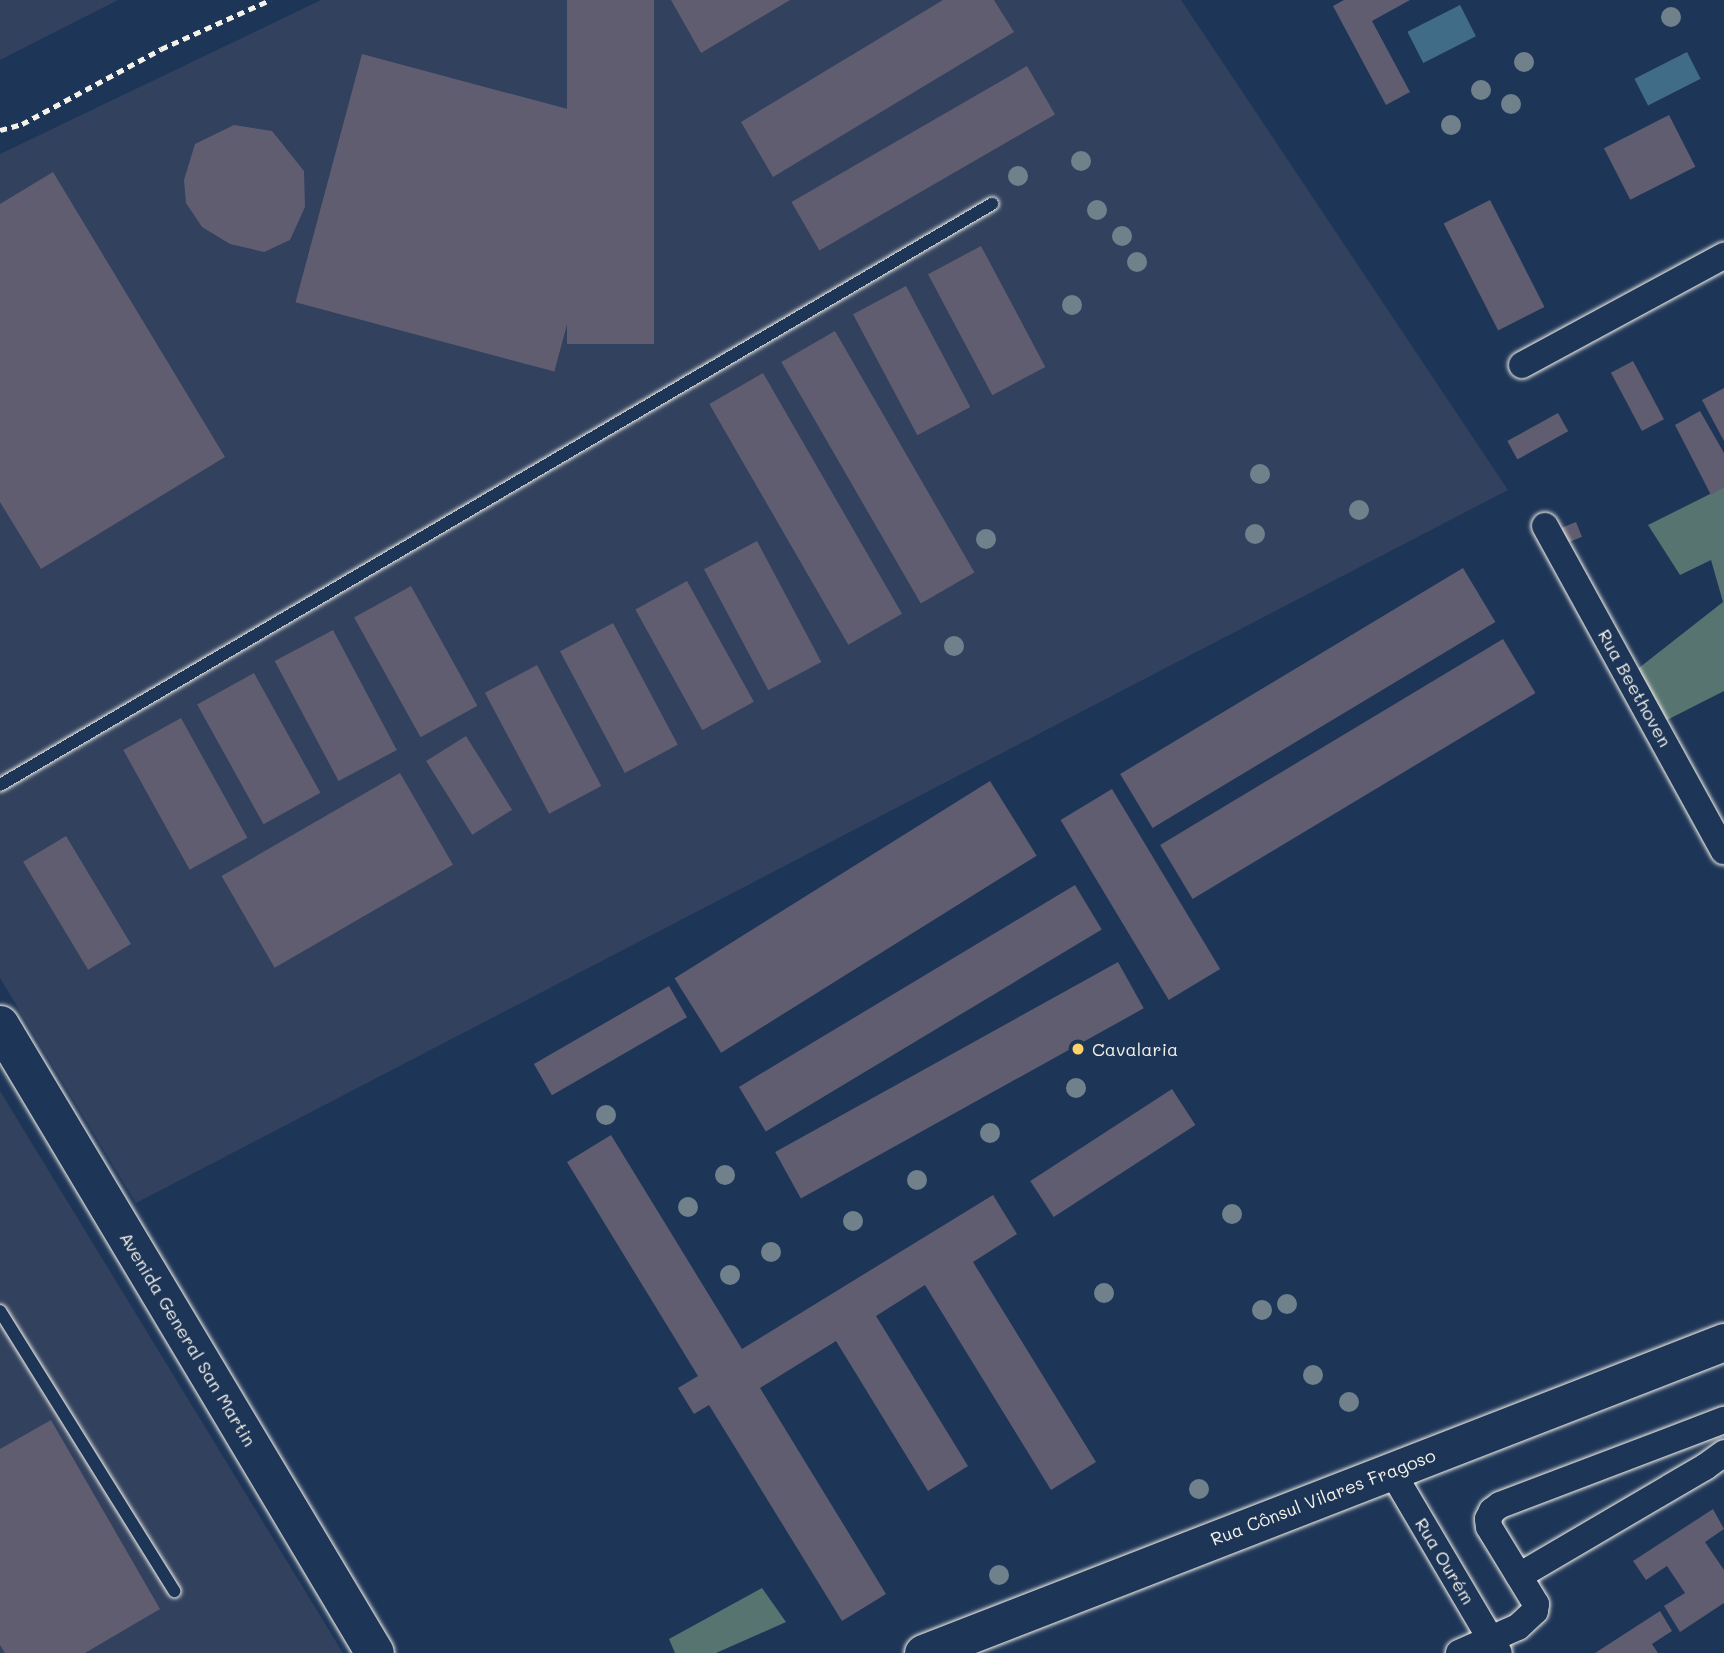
<!DOCTYPE html>
<html>
<head>
<meta charset="utf-8">
<style>
  body { margin:0 }
  #map { position:relative; width:1724px; height:1653px; overflow:hidden; background:#1d3557; font-family:Mali,sans-serif }
  div>[style] { position:absolute }
  .built>* { inset:0; background:#31415e }
  .green>* { inset:0; background:#577471 }
  .water>* { inset:0; background:#416c88; transform-origin:0 0 }
  .building>* { inset:0; background:#615d70; transform-origin:0 0 }
  .path>* { height:4.5px; margin-top:-2.25px; transform-origin:0; background:repeating-linear-gradient(90deg,#f4f1e8 0 7px,transparent 0 12px) }
  .roads { filter:drop-shadow(0 0 2px #f4f1e8) drop-shadow(0 0 2px #f4f1e8) }
  .lane>* { height:12px; margin:-6px; padding:0 6px; transform-origin:6px; border-radius:6px; background:#1d3557 }
  .street>* { height:26px; margin:-13px; padding:0 13px; transform-origin:13px; border-radius:13px; background:#1d3557 }
  .secondary>* { height:37px; margin:-18.5px; padding:0 18.5px; transform-origin:18.5px; border-radius:18.5px; background:#1d3557 }
  .primary>* { height:38px; margin:-19px; padding:0 19px; transform-origin:19px; border-radius:19px; background:#1d3557 }
  .trees>* { width:20px; height:20px; margin:-10px; border-radius:50%; background:#71818c }
  .dots>* { width:19px; height:19px; translate:-50% -50%; box-sizing:border-box; border:4px solid #1d3557; border-radius:50% }
  span { translate:-50% -50%; white-space:nowrap; text-align:center; line-height:1.15; -webkit-text-stroke:5px #1d3557; paint-order:stroke }
  .street-label { font-size:18px; color:#f4f1e8 }
  .poi-label { font-size:18px; color:#f4f1e8 }
  .left { translate:0 -50%; text-align:left }
</style>
</head>
<body>
<div id="map">
  <div class="built">
    <div style="clip-path:polygon(0 0,118px 0,0 60px)"></div>
    <div style="clip-path:polygon(321px 0,1181px 0,1508px 490px,136px 1203px,0 978px,0 154px)"></div>
    <div style="clip-path:polygon(0 1091px,343px 1653px,0 1653px)"></div>
  </div>
  <div class="green">
    <div style="clip-path:polygon(1724px 487px,1724px 691px,1661px 723px,1635px 671px,1723px 602px,1711px 560px,1680px 575px,1648px 525px)"></div>
    <div style="clip-path:polygon(762px 1588px,786px 1622px,716px 1653px,675px 1653px,669px 1639px)"></div>
  </div>
  <div class="water">
    <div style="left:1460px;top:5px;width:35px;height:59px;rotate:63deg"></div>
    <div style="left:1687px;top:52px;width:30px;height:59px;rotate:63deg"></div>
  </div>
  <div class="building">
    <div style="left:567px;top:0;width:87px;height:344px"></div>
    <div style="clip-path:polygon(671px 0,790px 0,701px 53px)"></div>
    <div style="clip-path:polygon(943px 0,994px 0,1014px 32px,773px 177px,741px 122px)"></div>
    <div style="clip-path:polygon(1344px 0,1410px 0,1372px 21px,1410px 92px,1386px 105px,1333px 6px)"></div>
    <div style="left:362px;top:54px;width:268px;height:257px;rotate:15deg"></div>
    <div style="left:1027px;top:66px;width:56px;height:272px;rotate:60deg"></div>
    <div style="left:1669px;top:115px;width:58px;height:73px;rotate:63deg"></div>
    <div style="clip-path:polygon(234px 125px,272px 131px,304px 171px,305px 207px,290px 240px,264px 252px,230px 244px,202px 227px,186px 203px,184px 180px,195px 144px)"></div>
    <div style="clip-path:polygon(53px 172px,225px 457px,41px 569px,0 502px,0 204px)"></div>
    <div style="left:1490px;top:200px;width:120px;height:52px;rotate:63deg"></div>
    <div style="left:981px;top:246px;width:137px;height:60px;rotate:62deg"></div>
    <div style="left:906px;top:286px;width:137px;height:60px;rotate:62deg"></div>
    <div style="left:835px;top:331px;width:279px;height:62px;rotate:60deg"></div>
    <div style="left:1633px;top:361px;width:66px;height:25px;rotate:62deg"></div>
    <div style="left:763px;top:373px;width:278px;height:62px;rotate:60deg"></div>
    <div style="clip-path:polygon(1724px 388px,1724px 441px,1702px 400px)"></div>
    <div style="clip-path:polygon(1700px 411px,1724px 453px,1724px 487px,1711px 495px,1675px 425px)"></div>
    <div style="left:1558px;top:413px;width:21px;height:58px;rotate:61deg"></div>
    <div style="left:1576px;top:522px;width:16px;height:23px;rotate:68deg"></div>
    <div style="left:757px;top:541px;width:137px;height:60px;rotate:62deg"></div>
    <div style="left:1463px;top:568px;width:63px;height:400px;rotate:59deg"></div>
    <div style="left:687px;top:581px;width:138px;height:59px;rotate:61deg"></div>
    <div style="left:411px;top:586px;width:137px;height:65px;rotate:61deg"></div>
    <div style="left:613px;top:623px;width:138px;height:60px;rotate:62deg"></div>
    <div style="left:333px;top:630px;width:136px;height:66px;rotate:62deg"></div>
    <div style="left:1503px;top:639px;width:63px;height:400px;rotate:59deg"></div>
    <div style="left:537px;top:665px;width:137px;height:59px;rotate:62deg"></div>
    <div style="left:254px;top:673px;width:137px;height:65px;rotate:61deg"></div>
    <div style="left:181px;top:718px;width:137px;height:66px;rotate:61deg"></div>
    <div style="left:466px;top:736px;width:87px;height:47px;rotate:58deg"></div>
    <div style="left:400px;top:773px;width:106px;height:206px;rotate:60deg"></div>
    <div style="left:990px;top:781px;width:88px;height:372px;rotate:58deg"></div>
    <div style="left:1112px;top:789px;width:210px;height:60px;rotate:59deg"></div>
    <div style="left:66px;top:836px;width:126px;height:50px;rotate:59deg"></div>
    <div style="left:1075px;top:885px;width:52px;height:392px;rotate:59deg"></div>
    <div style="left:1118px;top:962px;width:53px;height:392px;rotate:61deg"></div>
    <div style="left:669px;top:986px;width:36px;height:156px;rotate:60deg"></div>
    <div style="left:1172px;top:1089px;width:43px;height:169px;rotate:57deg"></div>
    <div style="clip-path:polygon(611px 1135px,742px 1349px,993px 1195px,1017px 1234px,973px 1262px,1096px 1462px,1051px 1490px,925px 1285px,876px 1316px,968px 1466px,928px 1491px,836px 1341px,760px 1388px,886px 1594px,842px 1621px,709px 1405px,694px 1414px,678px 1388px,698px 1376px,567px 1162px)"></div>
    <div style="clip-path:polygon(51px 1420px,160px 1609px,85px 1653px,5px 1653px,0 1645px,0 1449px)"></div>
    <div style="clip-path:polygon(1713px 1509px,1724px 1529px,1705px 1542px,1724px 1570px,1724px 1603px,1680px 1632px,1664px 1606px,1685px 1593px,1667px 1566px,1646px 1580px,1633px 1561px)"></div>
    <div style="clip-path:polygon(1660px 1611px,1672px 1631px,1652px 1644px,1658px 1653px,1595px 1653px)"></div>
  </div>
  <div class="path">
    <div style="left:0;top:130px;width:23px;rotate:-15deg"></div>
    <div style="left:22px;top:124px;width:158px;rotate:-28.3deg"></div>
    <div style="left:161px;top:49px;width:120px;rotate:-24.2deg"></div>
  </div>
  <div class="roads">
    <div class="lane">
      <div style="left:0;top:785px;width:1150px;rotate:-30.36deg"></div>
      <div style="left:0;top:1311px;width:330px;rotate:58.1deg"></div>
    </div>
    <div class="street">
      <div style="left:1522px;top:365px;width:230px;rotate:-28.4deg"></div>
      <div style="left:1545px;top:526px;width:371px;rotate:61.2deg"></div>
      <div style="left:1391px;top:1470px;width:212px;rotate:59.5deg"></div>
      <div style="left:1519px;top:1576px;width:216px;rotate:-30.4deg"></div>
      <div style="left:1705px;top:1467px;width:24px;rotate:-36deg"></div>
      <div style="left:1459px;top:1653px;width:64px;rotate:-23.8deg"></div>
      <div style="left:1518px;top:1627px;width:23px;rotate:-43deg"></div>
      <div style="left:1535px;top:1611px;width:7px;rotate:-82deg"></div>
      <div style="left:1536px;top:1604px;width:90px;rotate:-121.4deg"></div>
      <div style="left:1489px;top:1527px;width:8px;rotate:-97deg"></div>
      <div style="left:1488px;top:1519px;width:9px;rotate:-63deg"></div>
      <div style="left:1492px;top:1511px;width:10px;rotate:-37deg"></div>
      <div style="left:1500px;top:1505px;width:240px;rotate:-20.8deg"></div>
    </div>
    <div class="secondary">
      <div style="left:923px;top:1653px;width:859px;rotate:-21.22deg"></div>
    </div>
    <div class="primary">
      <div style="left:0;top:1025px;width:731px;rotate:59.16deg"></div>
    </div>
  </div>
  <div class="trees">
    <div style="left:1671px;top:17px"></div>
    <div style="left:1524px;top:62px"></div>
    <div style="left:1481px;top:90px"></div>
    <div style="left:1511px;top:104px"></div>
    <div style="left:1451px;top:125px"></div>
    <div style="left:1081px;top:161px"></div>
    <div style="left:1018px;top:176px"></div>
    <div style="left:1097px;top:210px"></div>
    <div style="left:1122px;top:236px"></div>
    <div style="left:1137px;top:262px"></div>
    <div style="left:1072px;top:305px"></div>
    <div style="left:1260px;top:474px"></div>
    <div style="left:1359px;top:510px"></div>
    <div style="left:1255px;top:534px"></div>
    <div style="left:986px;top:539px"></div>
    <div style="left:954px;top:646px"></div>
    <div style="left:1076px;top:1088px"></div>
    <div style="left:606px;top:1115px"></div>
    <div style="left:990px;top:1133px"></div>
    <div style="left:725px;top:1175px"></div>
    <div style="left:917px;top:1180px"></div>
    <div style="left:688px;top:1207px"></div>
    <div style="left:1232px;top:1214px"></div>
    <div style="left:853px;top:1221px"></div>
    <div style="left:771px;top:1252px"></div>
    <div style="left:730px;top:1275px"></div>
    <div style="left:1104px;top:1293px"></div>
    <div style="left:1287px;top:1304px"></div>
    <div style="left:1262px;top:1310px"></div>
    <div style="left:1313px;top:1375px"></div>
    <div style="left:1349px;top:1402px"></div>
    <div style="left:1199px;top:1489px"></div>
    <div style="left:999px;top:1575px"></div>
  </div>
  <div class="dots">
    <div style="left:1078px;top:1049px;background:#ffd166"></div>
  </div>
  <div class="street-label">
    <span style="left:1635px;top:688px;rotate:61deg">Rua Beethoven</span>
    <span style="left:188px;top:1339px;rotate:59deg">Avenida General San Martin</span>
    <span style="left:1323px;top:1497px;rotate:-21deg">Rua Cônsul Vilares Fragoso</span>
    <span style="left:1445px;top:1561px;rotate:59deg">Rua Ourém</span>
  </div>
  <div class="poi-label">
    <span class="left" style="left:1092px;top:1049px">Cavalaria</span>
  </div>
</div>
</body>
</html>
